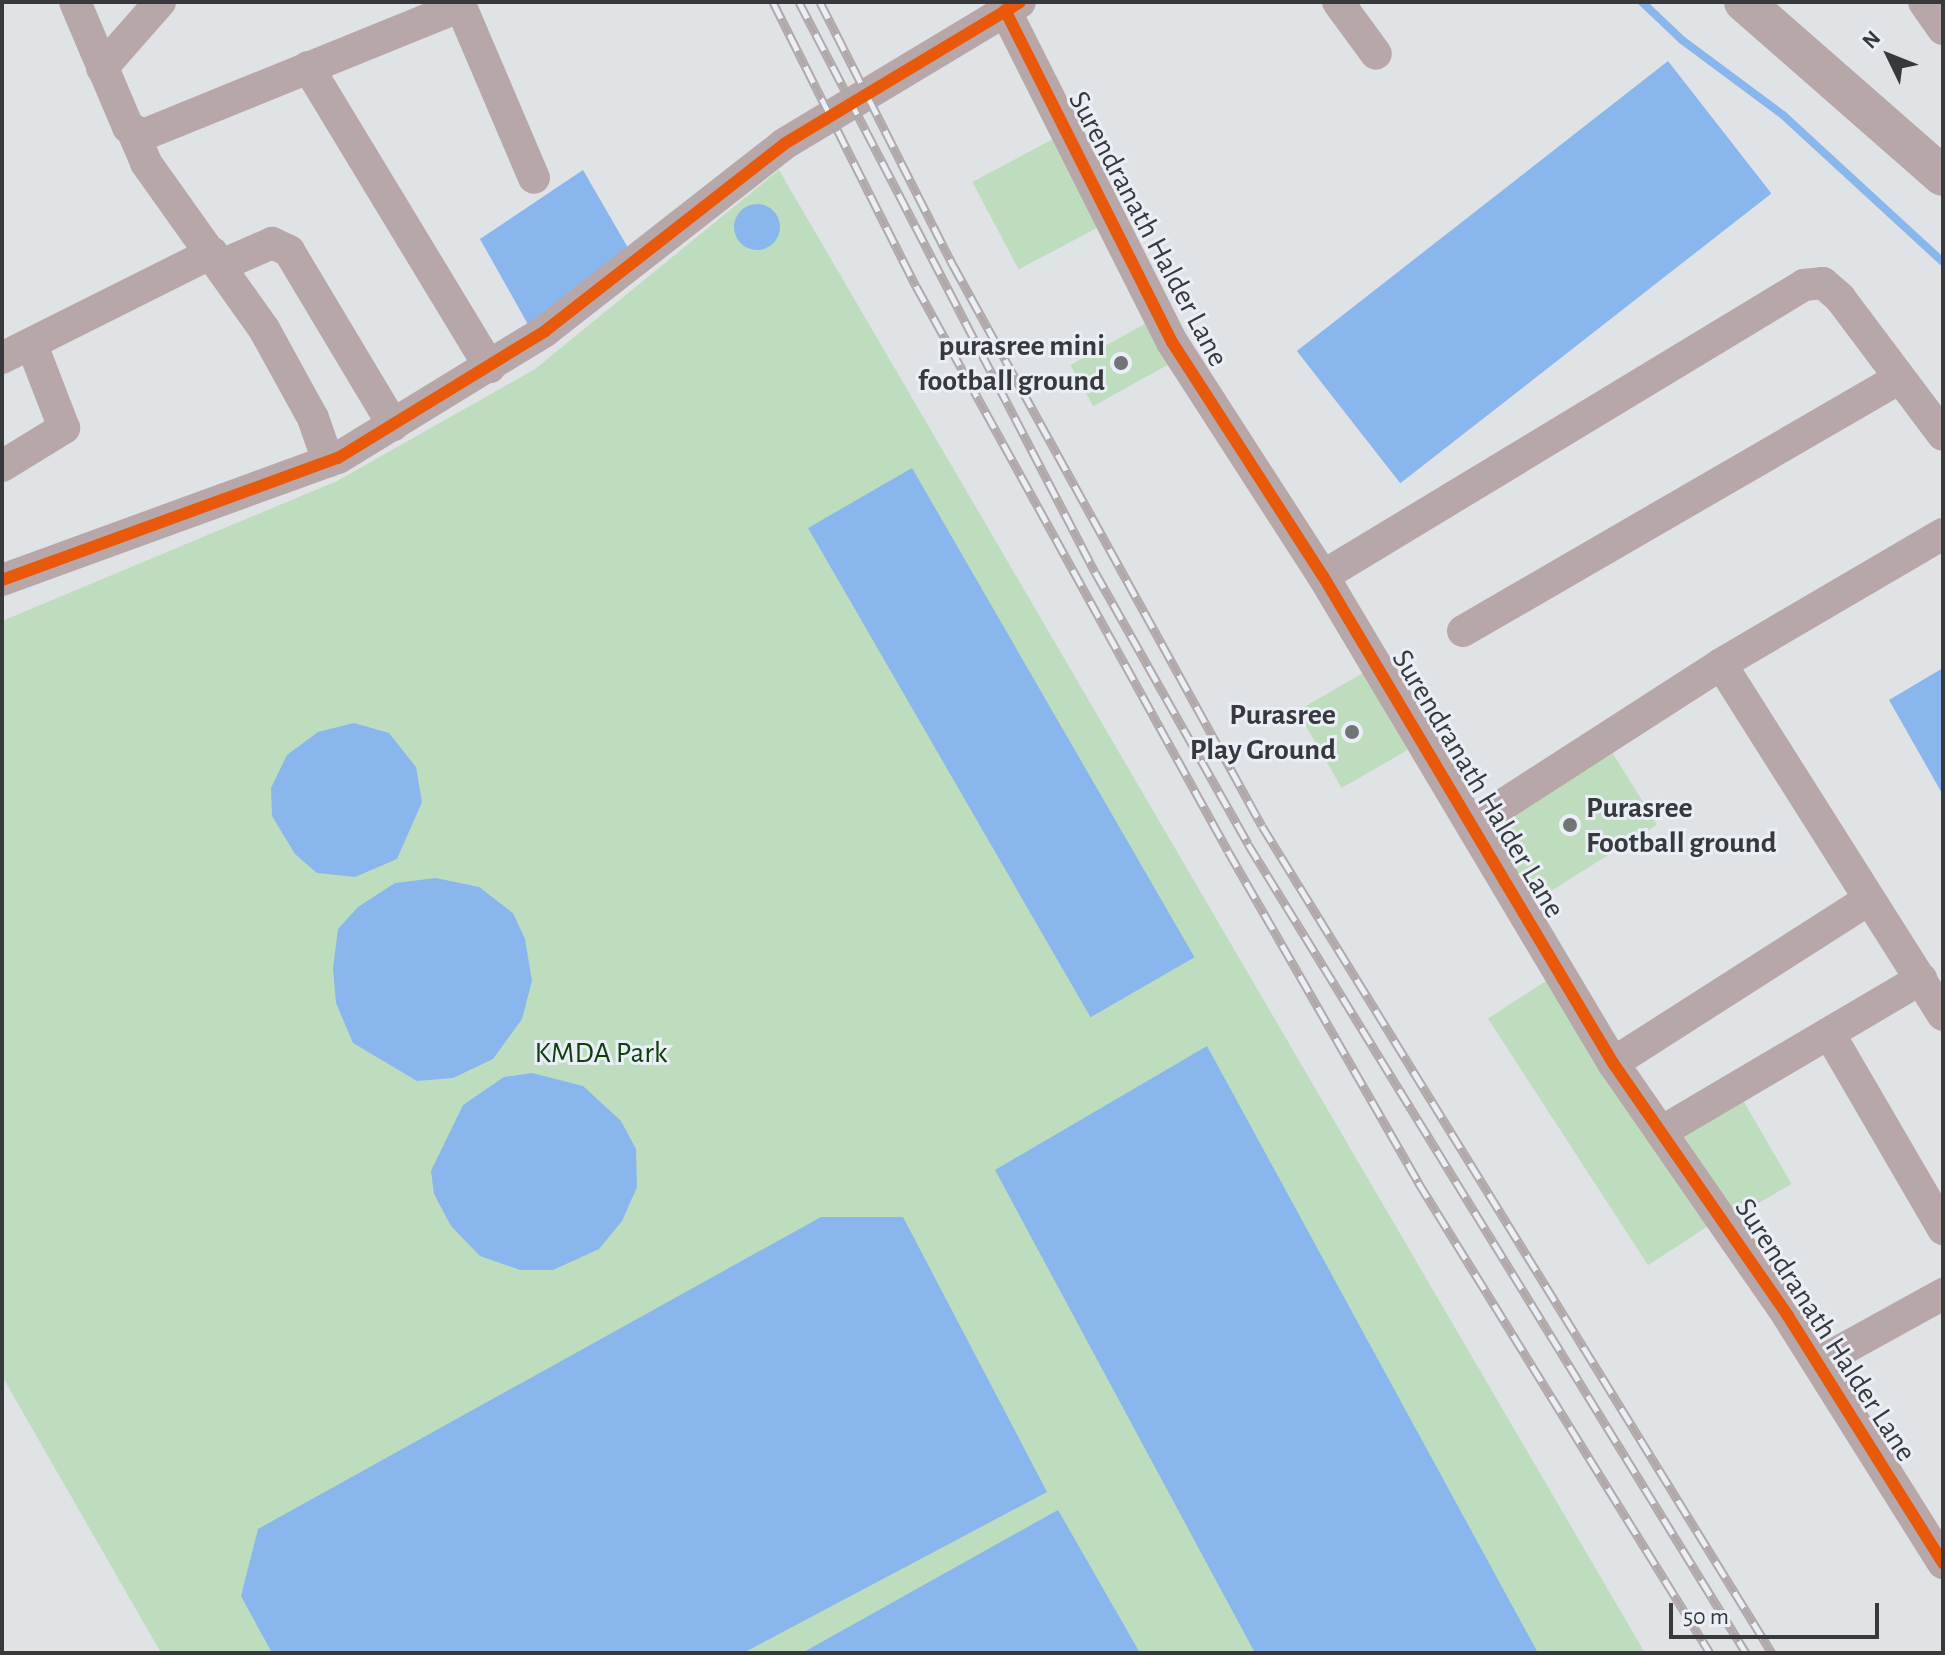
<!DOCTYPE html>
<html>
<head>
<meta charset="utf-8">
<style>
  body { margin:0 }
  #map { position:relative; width:1945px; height:1655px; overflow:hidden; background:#e0e3e6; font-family:"Alegreya Sans",sans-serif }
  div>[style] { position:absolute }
  .green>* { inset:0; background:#beddbe; transform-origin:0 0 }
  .water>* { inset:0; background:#89b6ec; transform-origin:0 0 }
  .round { border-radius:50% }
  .stream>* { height:8px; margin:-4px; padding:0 4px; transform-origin:4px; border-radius:4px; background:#89b6ec }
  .minor>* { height:32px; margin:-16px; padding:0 16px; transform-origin:16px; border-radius:16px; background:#b7a7a9 }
  .tertiary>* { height:40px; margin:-20px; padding:0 20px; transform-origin:20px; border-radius:20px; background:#b7a7a9 }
  .rail>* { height:9px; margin-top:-4.5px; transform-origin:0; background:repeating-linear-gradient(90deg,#eaeff7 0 18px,#b1a8aa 0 36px); box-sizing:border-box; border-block:2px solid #b1a8aa }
  .cycleway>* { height:12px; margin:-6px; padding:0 6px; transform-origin:6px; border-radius:6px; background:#e8590c }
  .dots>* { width:22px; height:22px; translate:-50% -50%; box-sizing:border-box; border:4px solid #eaeff7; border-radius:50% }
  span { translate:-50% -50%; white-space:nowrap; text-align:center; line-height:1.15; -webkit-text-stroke:6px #eaeff7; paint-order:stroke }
  .street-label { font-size:30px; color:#37393c }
  .poi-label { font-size:30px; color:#37393c; font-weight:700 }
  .right { translate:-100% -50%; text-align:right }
  .left { translate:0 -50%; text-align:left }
  .park-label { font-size:30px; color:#0f400c }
  .frame { position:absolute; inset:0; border:4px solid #37393c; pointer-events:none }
  .north { position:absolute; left:1849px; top:16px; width:80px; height:80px; -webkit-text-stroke:6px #eaeff7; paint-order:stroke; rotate:313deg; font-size:22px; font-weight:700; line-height:32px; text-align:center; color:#37393c }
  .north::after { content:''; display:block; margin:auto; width:28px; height:36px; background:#37393c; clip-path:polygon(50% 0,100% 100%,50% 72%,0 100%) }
  .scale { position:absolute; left:1669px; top:1603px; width:210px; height:36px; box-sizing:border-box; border:4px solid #37393c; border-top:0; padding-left:10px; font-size:24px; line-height:28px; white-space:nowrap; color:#37393c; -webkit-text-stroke:6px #eaeff7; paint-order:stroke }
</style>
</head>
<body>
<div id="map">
  <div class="green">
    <div style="left:1057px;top:137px;width:99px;height:96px;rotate:62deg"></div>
    <div style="clip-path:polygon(779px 170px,1645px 1653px,161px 1653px,2px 1376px,2px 621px,337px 481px,535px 369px)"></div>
    <div style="left:1150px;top:321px;width:47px;height:91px;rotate:61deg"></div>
    <div style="left:1363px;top:673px;width:89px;height:76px;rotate:60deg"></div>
    <div style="left:1610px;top:749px;width:89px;height:149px;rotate:58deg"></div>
    <div style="left:1555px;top:975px;width:294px;height:80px;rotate:57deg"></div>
    <div style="left:1743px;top:1100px;width:97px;height:78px;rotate:60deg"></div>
  </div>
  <div class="water">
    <div style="left:1668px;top:61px;width:168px;height:471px;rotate:52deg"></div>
    <div style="clip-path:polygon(583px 170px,631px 253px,530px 328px,480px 239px)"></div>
    <div class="round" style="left:734px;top:204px;width:46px;height:46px"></div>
    <div style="left:912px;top:468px;width:565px;height:120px;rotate:60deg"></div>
    <div style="clip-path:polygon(1943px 668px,1943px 795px,1889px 700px)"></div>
    <div style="clip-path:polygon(354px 723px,389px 733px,416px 767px,422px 802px,397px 859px,355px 877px,317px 873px,295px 854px,272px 816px,271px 788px,287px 755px,318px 732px)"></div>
    <div style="clip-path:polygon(436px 878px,479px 887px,513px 913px,525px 939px,532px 981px,522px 1019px,493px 1059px,453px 1078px,417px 1081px,353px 1043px,336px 1003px,333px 969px,338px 929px,358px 907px,395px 883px)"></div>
    <div style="clip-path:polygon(1207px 1046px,1538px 1653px,1255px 1653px,995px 1170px)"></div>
    <div style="clip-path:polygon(532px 1073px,583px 1086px,621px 1121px,636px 1149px,637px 1187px,622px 1221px,599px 1249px,553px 1270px,520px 1270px,480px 1256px,451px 1226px,434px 1194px,431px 1171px,463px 1105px,504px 1077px)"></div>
    <div style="clip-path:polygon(821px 1217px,903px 1217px,1047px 1492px,743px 1653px,272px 1653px,241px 1596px,258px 1529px)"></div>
    <div style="clip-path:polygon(1058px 1510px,1140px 1653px,802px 1653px)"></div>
  </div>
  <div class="stream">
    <div style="left:1642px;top:2px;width:55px;rotate:43.5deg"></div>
    <div style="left:1682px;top:40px;width:126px;rotate:36.6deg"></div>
    <div style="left:1783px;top:115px;width:217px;rotate:42.6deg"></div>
  </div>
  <div class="minor">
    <div style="left:75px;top:2px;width:136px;rotate:67deg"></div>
    <div style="left:128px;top:127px;width:17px;rotate:28deg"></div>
    <div style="left:143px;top:135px;width:342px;rotate:-22.1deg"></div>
    <div style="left:459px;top:2px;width:191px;rotate:66.9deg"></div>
    <div style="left:1338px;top:2px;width:64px;rotate:53.8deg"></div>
    <div style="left:1924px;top:2px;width:33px;rotate:55deg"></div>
    <div style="left:1005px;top:10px;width:372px;rotate:63.3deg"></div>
    <div style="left:1172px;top:342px;width:278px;rotate:57.2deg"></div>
    <div style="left:1323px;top:576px;width:567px;rotate:59.23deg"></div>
    <div style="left:1613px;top:1063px;width:308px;rotate:55.3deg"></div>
    <div style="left:1788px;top:1316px;width:292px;rotate:57.9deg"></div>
    <div style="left:308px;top:67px;width:351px;rotate:58.8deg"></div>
    <div style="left:102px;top:68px;width:88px;rotate:-48.7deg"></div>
    <div style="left:133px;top:132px;width:34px;rotate:67deg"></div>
    <div style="left:146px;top:163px;width:204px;rotate:54.6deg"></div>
    <div style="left:264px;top:329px;width:102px;rotate:61.2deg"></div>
    <div style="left:313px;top:418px;width:46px;rotate:70.8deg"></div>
    <div style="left:222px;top:265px;width:55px;rotate:-23.7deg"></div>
    <div style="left:272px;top:243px;width:19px;rotate:25deg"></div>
    <div style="left:289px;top:251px;width:203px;rotate:59.1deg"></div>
    <div style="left:2px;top:358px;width:235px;rotate:-26.6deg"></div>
    <div style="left:2px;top:466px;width:73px;rotate:-31.5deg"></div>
    <div style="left:64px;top:428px;width:89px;rotate:-111.1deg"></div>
    <div style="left:1323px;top:576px;width:562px;rotate:-31.17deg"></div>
    <div style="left:1804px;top:285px;width:19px;rotate:-6deg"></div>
    <div style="left:1823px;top:283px;width:23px;rotate:41deg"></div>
    <div style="left:1840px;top:298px;width:171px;rotate:53.1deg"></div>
    <div style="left:2px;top:580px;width:357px;rotate:-20deg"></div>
    <div style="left:338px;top:458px;width:243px;rotate:-31.5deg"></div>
    <div style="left:545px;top:331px;width:303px;rotate:-38deg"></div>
    <div style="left:784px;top:144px;width:275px;rotate:-31deg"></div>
    <div style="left:1463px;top:631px;width:503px;rotate:-30.08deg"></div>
    <div style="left:1721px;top:664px;width:415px;rotate:57.7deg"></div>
    <div style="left:1473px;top:824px;width:295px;rotate:-32.8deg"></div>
    <div style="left:1721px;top:664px;width:257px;rotate:-30.4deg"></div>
    <div style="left:1829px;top:1033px;width:227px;rotate:59.8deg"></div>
    <div style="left:1613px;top:1063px;width:304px;rotate:-32.6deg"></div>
    <div style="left:1661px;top:1132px;width:302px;rotate:-30.5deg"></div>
    <div style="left:1818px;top:1363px;width:143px;rotate:-28.9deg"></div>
  </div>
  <div class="tertiary">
    <div style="left:1744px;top:2px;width:264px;rotate:41.2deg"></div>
  </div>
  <div class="rail">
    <div style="left:773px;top:2px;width:318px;rotate:63.3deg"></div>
    <div style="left:916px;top:286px;width:645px;rotate:61.09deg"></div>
    <div style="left:1228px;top:851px;width:382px;rotate:60.1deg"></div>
    <div style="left:1418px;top:1182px;width:554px;rotate:58.2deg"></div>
    <div style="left:799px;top:2px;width:642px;rotate:62.56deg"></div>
    <div style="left:1095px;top:572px;width:312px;rotate:60.6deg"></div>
    <div style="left:1248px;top:844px;width:950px;rotate:58.38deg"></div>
    <div style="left:820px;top:2px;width:295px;rotate:63.2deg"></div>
    <div style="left:953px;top:265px;width:640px;rotate:61.15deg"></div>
    <div style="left:1262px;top:826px;width:972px;rotate:58.34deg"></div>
  </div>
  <div class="cycleway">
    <div style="left:1005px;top:10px;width:372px;rotate:63.3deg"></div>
    <div style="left:1172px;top:342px;width:278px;rotate:57.2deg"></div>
    <div style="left:1323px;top:576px;width:567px;rotate:59.23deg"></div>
    <div style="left:1613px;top:1063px;width:308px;rotate:55.3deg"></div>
    <div style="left:1788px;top:1316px;width:292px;rotate:57.9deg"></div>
    <div style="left:2px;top:580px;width:357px;rotate:-20deg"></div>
    <div style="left:338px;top:458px;width:243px;rotate:-31.5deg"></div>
    <div style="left:545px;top:331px;width:303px;rotate:-38deg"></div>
    <div style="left:784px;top:144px;width:275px;rotate:-31deg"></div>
  </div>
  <div class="dots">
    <div style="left:1121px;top:363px;background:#727478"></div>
    <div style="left:1352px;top:732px;background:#727478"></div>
    <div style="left:1570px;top:825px;background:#727478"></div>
  </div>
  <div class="street-label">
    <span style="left:1148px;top:229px;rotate:62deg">Surendranath Halder Lane</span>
    <span style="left:1478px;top:784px;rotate:59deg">Surendranath Halder Lane</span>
    <span style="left:1825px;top:1330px;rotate:57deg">Surendranath Halder Lane</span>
  </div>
  <div class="poi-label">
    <span class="right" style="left:1105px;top:363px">purasree mini<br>football ground</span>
    <span class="right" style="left:1336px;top:732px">Purasree<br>Play Ground</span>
    <span class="left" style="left:1586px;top:825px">Purasree<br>Football ground</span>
  </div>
  <div class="park-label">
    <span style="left:601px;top:1053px">KMDA Park</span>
  </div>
  <div class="frame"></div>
  <div class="north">N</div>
  <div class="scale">50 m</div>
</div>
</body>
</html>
